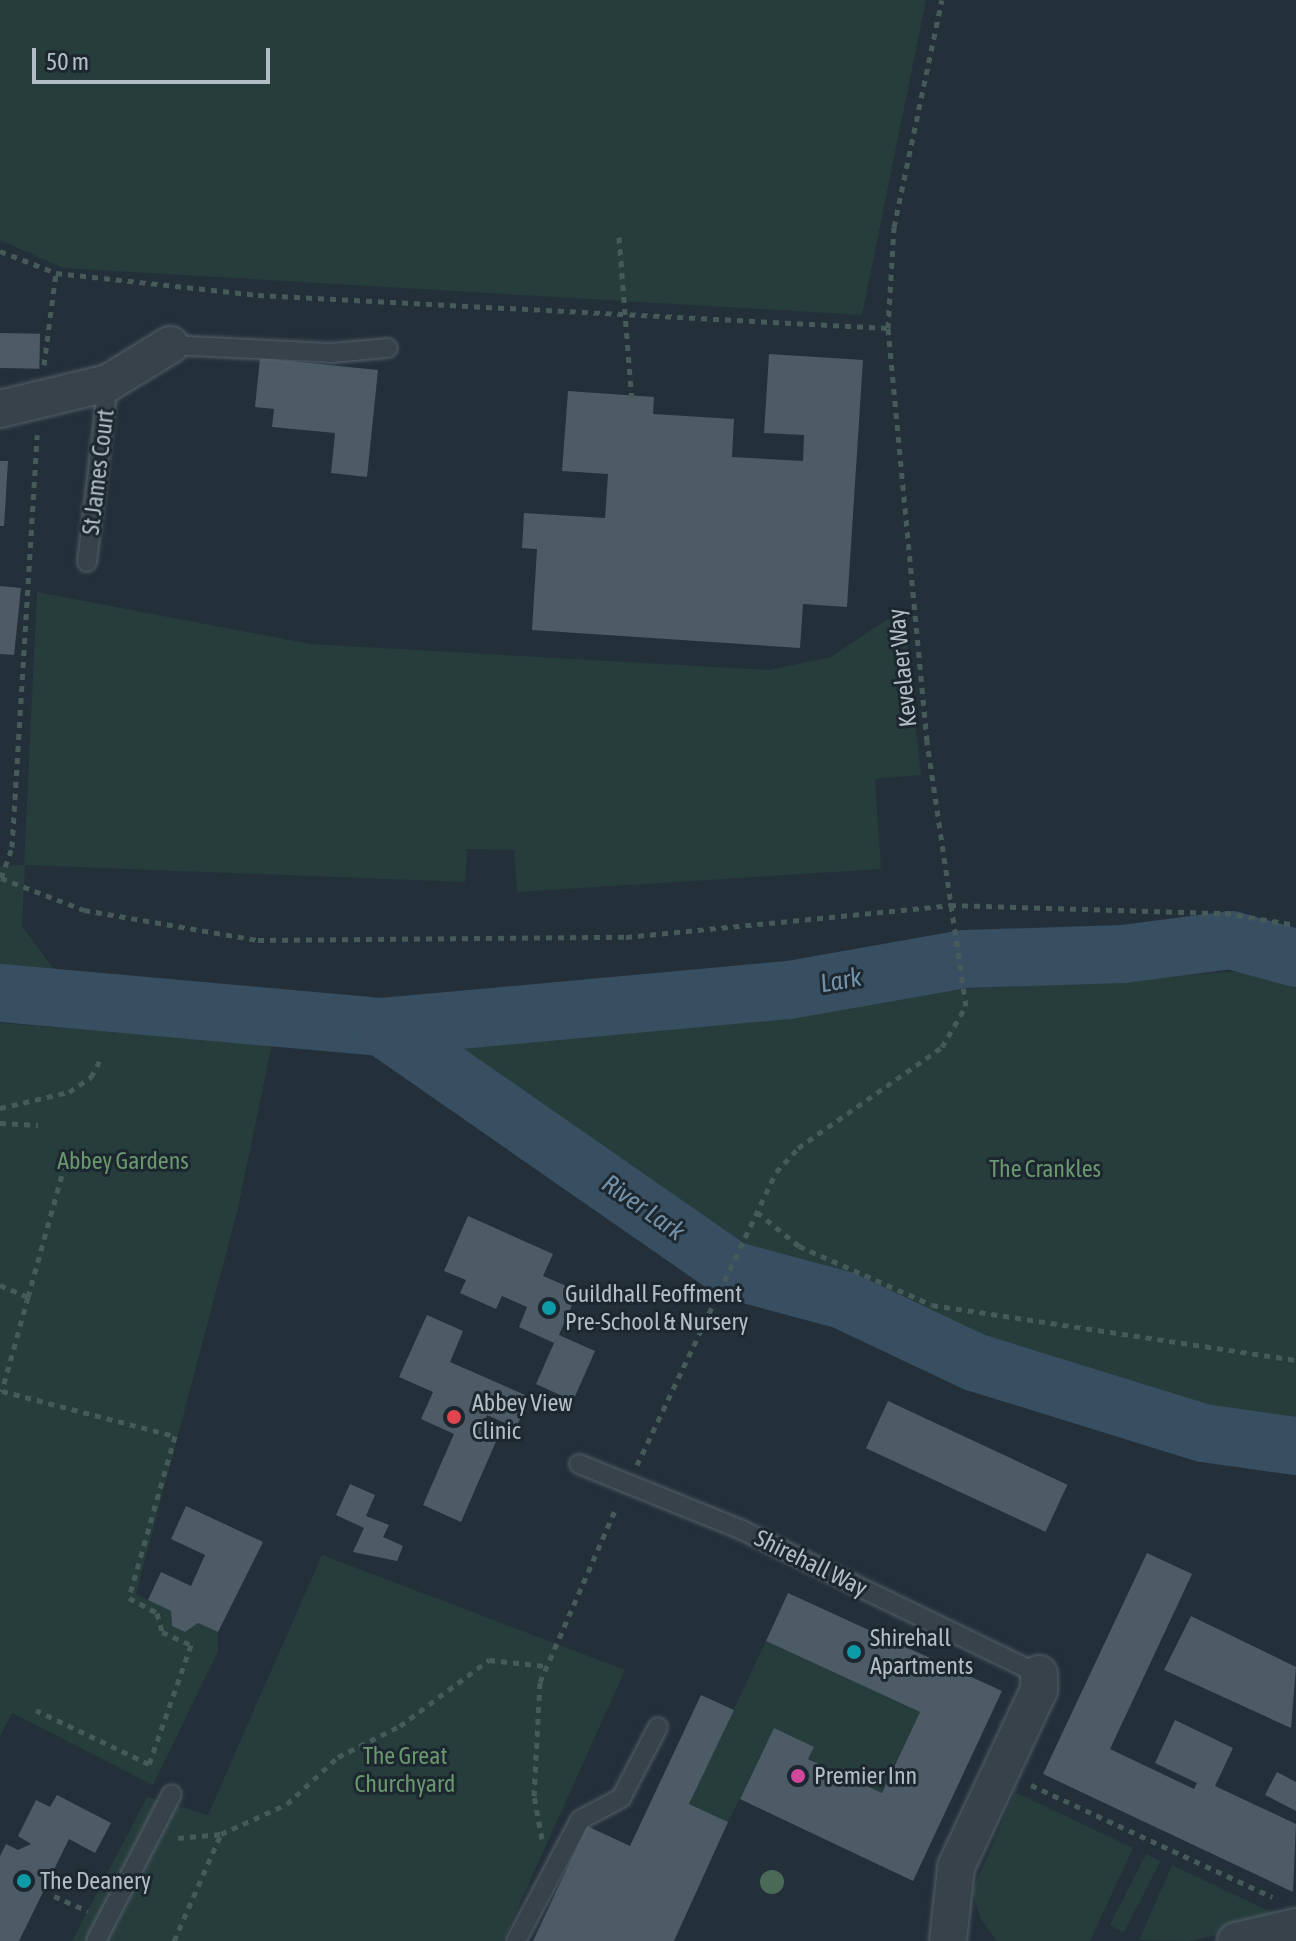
<!DOCTYPE html>
<html>
<head>
<meta charset="utf-8">
<style>
  body { margin:0 }
  #map { position:relative; width:1296px; height:1941px; overflow:hidden; background:#23303a; font-family:"Asap Condensed",sans-serif }
  div>[style] { position:absolute }
  .green>* { inset:0; background:#263d3c; transform-origin:0 0 }
  .river>* { height:58px; margin:-29px; padding:0 29px; transform-origin:29px; border-radius:29px; background:#374f61 }
  .building>* { inset:0; background:#4c5b65; transform-origin:0 0 }
  .path>* { height:5px; margin-top:-2.5px; transform-origin:0; background:repeating-linear-gradient(90deg,#455a59 0 6px,transparent 0 12px) }
  .roads { filter:drop-shadow(0 0 2px #556069) drop-shadow(0 0 2px #556069) }
  .service>* { height:18px; margin:-9px; padding:0 9px; transform-origin:9px; border-radius:9px; background:#37424b }
  .minor>* { height:36px; margin:-18px; padding:0 18px; transform-origin:18px; border-radius:18px; background:#37424b }
  .trees>* { width:24px; height:24px; margin:-12px; border-radius:50%; background:#4a6957 }
  .dots>* { width:22px; height:22px; translate:-50% -50%; box-sizing:border-box; border:4px solid #1c272f; border-radius:50% }
  span { translate:-50% -50%; white-space:nowrap; text-align:center; line-height:1.15; -webkit-text-stroke:6px #1c272f; paint-order:stroke }
  .street-label { font-size:24px; color:#b2bdc6 }
  .park-label { font-size:24px; color:#6a976e }
  .poi-label { font-size:24px; color:#b2bdc6 }
  .left { translate:0 -50%; text-align:left }
  .water-label { font-size:26px; color:#7392a9; font-style:italic }
  .scale { position:absolute; left:32px; top:48px; width:238px; height:36px; box-sizing:border-box; border:4px solid #b2bdc6; border-top:0; padding-left:10px; font-size:24px; line-height:28px; white-space:nowrap; color:#b2bdc6; -webkit-text-stroke:6px #1c272f; paint-order:stroke }
</style>
</head>
<body>
<div id="map">
  <div class="green">
    <div style="clip-path:polygon(0 0,926px 0,862px 315px,63px 268px,0 240px)"></div>
    <div style="clip-path:polygon(37px 592px,310px 644px,769px 670px,831px 657px,903px 609px,921px 775px,875px 779px,881px 869px,517px 892px,514px 850px,467px 849px,465px 882px,25px 865px,22px 926px,55px 971px,0 968px,0 866px,24px 865px)"></div>
    <div style="clip-path:polygon(1274px 969px,1296px 975px,1296px 1418px,1219px 1408px,955px 1335px,851px 1289px,758px 1262px,436px 1042px,969px 989px)"></div>
    <div style="clip-path:polygon(0 1023px,272px 1044px,238px 1208px,136px 1594px,171px 1611px,172px 1626px,185px 1632px,198px 1623px,218px 1632px,218px 1651px,153px 1785px,12px 1713px,0 1736px)"></div>
    <div style="clip-path:polygon(322px 1555px,625px 1670px,503px 1941px,72px 1941px,147px 1797px,208px 1815px)"></div>
    <div style="clip-path:polygon(766px 1641px,920px 1712px,882px 1793px,808px 1759px,813px 1747px,774px 1728px,728px 1822px,689px 1804px)"></div>
    <div style="clip-path:polygon(1015px 1792px,1133px 1848px,1090px 1941px,997px 1941px,981px 1919px,972px 1892px)"></div>
    <div style="left:1146px;top:1854px;width:16px;height:80px;rotate:27deg"></div>
    <div style="clip-path:polygon(1172px 1865px,1277px 1915px,1273px 1924px,1188px 1941px,1139px 1940px)"></div>
  </div>
  <div class="river">
    <div style="left:0;top:993px;width:384px;rotate:5.1deg"></div>
    <div style="left:382px;top:1027px;width:425px;rotate:34.8deg"></div>
    <div style="left:731px;top:1270px;width:116px;rotate:15deg"></div>
    <div style="left:843px;top:1300px;width:145px;rotate:25.3deg"></div>
    <div style="left:974px;top:1362px;width:240px;rotate:17.2deg"></div>
    <div style="left:1203px;top:1433px;width:94px;rotate:8deg"></div>
    <div style="left:382px;top:1027px;width:409px;rotate:-5.2deg"></div>
    <div style="left:789px;top:990px;width:179px;rotate:-10deg"></div>
    <div style="left:965px;top:959px;width:158px;rotate:-1.8deg"></div>
    <div style="left:1123px;top:954px;width:109px;rotate:-7.4deg"></div>
    <div style="left:1231px;top:940px;width:67px;rotate:15.5deg"></div>
  </div>
  <div class="building">
    <div style="left:0;top:333px;width:40px;height:35px;rotate:1deg"></div>
    <div style="clip-path:polygon(769px 354px,863px 360px,847px 607px,803px 604px,800px 648px,532px 630px,537px 549px,522px 548px,524px 513px,605px 518px,608px 474px,562px 471px,568px 391px,654px 397px,653px 414px,734px 419px,732px 457px,803px 461px,804px 435px,764px 433px)"></div>
    <div style="clip-path:polygon(260px 358px,378px 370px,367px 477px,331px 473px,335px 433px,272px 427px,274px 409px,255px 407px)"></div>
    <div style="clip-path:polygon(0 461px,8px 461px,4px 526px,0 526px)"></div>
    <div style="clip-path:polygon(0 586px,21px 588px,14px 655px,0 654px)"></div>
    <div style="clip-path:polygon(468px 1216px,553px 1254px,543px 1276px,578px 1291px,559px 1335px,595px 1351px,573px 1401px,536px 1384px,554px 1343px,519px 1327px,527px 1307px,502px 1296px,496px 1309px,460px 1293px,466px 1280px,444px 1271px)"></div>
    <div style="clip-path:polygon(427px 1315px,463px 1331px,450px 1362px,530px 1397px,516px 1428px,487px 1415px,480px 1432px,497px 1439px,461px 1522px,423px 1505px,454px 1434px,421px 1419px,433px 1392px,399px 1377px)"></div>
    <div style="left:888px;top:1401px;width:198px;height:52px;rotate:25deg"></div>
    <div style="clip-path:polygon(350px 1484px,375px 1495px,366px 1516px,389px 1525px,383px 1537px,403px 1546px,397px 1561px,353px 1552px,364px 1528px,336px 1515px)"></div>
    <div style="clip-path:polygon(186px 1506px,263px 1542px,218px 1632px,198px 1623px,185px 1632px,172px 1626px,171px 1611px,148px 1600px,161px 1572px,191px 1586px,205px 1555px,171px 1539px)"></div>
    <div style="clip-path:polygon(1147px 1553px,1192px 1574px,1110px 1749px,1194px 1789px,1197px 1783px,1155px 1763px,1175px 1720px,1233px 1748px,1215px 1786px,1296px 1824px,1293px 1892px,1043px 1774px)"></div>
    <div style="clip-path:polygon(788px 1593px,1002px 1691px,913px 1881px,740px 1799px,774px 1728px,814px 1747px,808px 1759px,882px 1793px,920px 1712px,766px 1641px)"></div>
    <div style="clip-path:polygon(1191px 1616px,1296px 1667px,1291px 1728px,1164px 1670px)"></div>
    <div style="clip-path:polygon(701px 1695px,734px 1710px,689px 1804px,728px 1822px,674px 1941px,533px 1941px,587px 1826px,630px 1846px)"></div>
    <div style="clip-path:polygon(1277px 1772px,1296px 1782px,1296px 1811px,1265px 1795px)"></div>
    <div style="clip-path:polygon(57px 1795px,111px 1823px,95px 1853px,69px 1839px,19px 1941px,0 1941px,0 1856px,6px 1844px,18px 1850px,31px 1844px,18px 1836px,36px 1800px,50px 1807px)"></div>
  </div>
  <div class="path">
    <div style="left:619px;top:237px;width:165px;rotate:85.5deg"></div>
    <div style="left:0;top:251px;width:60px;rotate:21.4deg"></div>
    <div style="left:56px;top:273px;width:203px;rotate:6.2deg"></div>
    <div style="left:258px;top:295px;width:631px;rotate:3deg"></div>
    <div style="left:44px;top:365px;width:93px;rotate:-82.6deg"></div>
    <div style="left:1px;top:878px;width:89px;rotate:21.1deg"></div>
    <div style="left:84px;top:910px;width:177px;rotate:9.8deg"></div>
    <div style="left:258px;top:940px;width:368px;rotate:-0.5deg"></div>
    <div style="left:626px;top:937px;width:326px;rotate:-5.6deg"></div>
    <div style="left:950px;top:905px;width:275px;rotate:1.7deg"></div>
    <div style="left:1225px;top:913px;width:72px;rotate:9.6deg"></div>
    <div style="left:1px;top:878px;width:33px;rotate:-70deg"></div>
    <div style="left:12px;top:847px;width:413px;rotate:-86.5deg"></div>
    <div style="left:0;top:1108px;width:71px;rotate:-13.1deg"></div>
    <div style="left:69px;top:1092px;width:27px;rotate:-34deg"></div>
    <div style="left:91px;top:1077px;width:21px;rotate:-62deg"></div>
    <div style="left:0;top:1123px;width:38px;rotate:3deg"></div>
    <div style="left:757px;top:1212px;width:54px;rotate:39deg"></div>
    <div style="left:799px;top:1246px;width:145px;rotate:23.9deg"></div>
    <div style="left:932px;top:1305px;width:368px;rotate:8.6deg"></div>
    <div style="left:0;top:1285px;width:30px;rotate:23deg"></div>
    <div style="left:28px;top:1297px;width:98px;rotate:105.5deg"></div>
    <div style="left:2px;top:1391px;width:179px;rotate:14.6deg"></div>
    <div style="left:175px;top:1436px;width:168px;rotate:105.9deg"></div>
    <div style="left:129px;top:1598px;width:32px;rotate:28deg"></div>
    <div style="left:157px;top:1613px;width:20px;rotate:75deg"></div>
    <div style="left:162px;top:1632px;width:32px;rotate:24deg"></div>
    <div style="left:191px;top:1645px;width:126px;rotate:109.4deg"></div>
    <div style="left:149px;top:1764px;width:125px;rotate:-154.5deg"></div>
    <div style="left:28px;top:1297px;width:138px;rotate:-74.5deg"></div>
    <div style="left:637px;top:1465px;width:324px;rotate:-64.6deg"></div>
    <div style="left:776px;top:1172px;width:33px;rotate:-47deg"></div>
    <div style="left:798px;top:1148px;width:176px;rotate:-35deg"></div>
    <div style="left:942px;top:1047px;width:48px;rotate:-59.7deg"></div>
    <div style="left:966px;top:1006px;width:268px;rotate:-98.4deg"></div>
    <div style="left:927px;top:741px;width:415px;rotate:-95.4deg"></div>
    <div style="left:888px;top:328px;width:101px;rotate:-86.6deg"></div>
    <div style="left:894px;top:227px;width:232px;rotate:-78.1deg"></div>
    <div style="left:1031px;top:1785px;width:266px;rotate:24.9deg"></div>
    <div style="left:178px;top:1838px;width:43px;rotate:-5.3deg"></div>
    <div style="left:221px;top:1834px;width:72px;rotate:-24.4deg"></div>
    <div style="left:287px;top:1804px;width:69px;rotate:-42.7deg"></div>
    <div style="left:338px;top:1757px;width:69px;rotate:-26.6deg"></div>
    <div style="left:400px;top:1726px;width:111px;rotate:-36.6deg"></div>
    <div style="left:489px;top:1660px;width:56px;rotate:6.1deg"></div>
    <div style="left:542px;top:1839px;width:44px;rotate:-100.5deg"></div>
    <div style="left:534px;top:1796px;width:114px;rotate:-87deg"></div>
    <div style="left:540px;top:1682px;width:192px;rotate:-66.4deg"></div>
    <div style="left:54px;top:1896px;width:37px;rotate:24deg"></div>
    <div style="left:174px;top:1941px;width:117px;rotate:-66.3deg"></div>
  </div>
  <div class="roads">
    <div class="service">
      <div style="left:170px;top:345px;width:161px;rotate:2.8deg"></div>
      <div style="left:331px;top:353px;width:57px;rotate:-5deg"></div>
      <div style="left:87px;top:562px;width:180px;rotate:-83.3deg"></div>
      <div style="left:579px;top:1464px;width:176px;rotate:22deg"></div>
      <div style="left:742px;top:1530px;width:330px;rotate:25.9deg"></div>
      <div style="left:96px;top:1941px;width:165px;rotate:-62.7deg"></div>
      <div style="left:516px;top:1941px;width:137px;rotate:-62.1deg"></div>
      <div style="left:580px;top:1820px;width:47px;rotate:-28.2deg"></div>
      <div style="left:621px;top:1798px;width:80px;rotate:-62.5deg"></div>
    </div>
    <div class="minor">
      <div style="left:0;top:409px;width:111px;rotate:-13.5deg"></div>
      <div style="left:108px;top:383px;width:73px;rotate:-31.5deg"></div>
      <div style="left:948px;top:1941px;width:74px;rotate:-83.8deg"></div>
      <div style="left:956px;top:1867px;width:195px;rotate:-64.9deg"></div>
      <div style="left:1039px;top:1690px;width:16px;rotate:-90deg"></div>
      <div style="left:1236px;top:1941px;width:62px;rotate:-13.1deg"></div>
    </div>
  </div>
  <div class="trees">
    <div style="left:772px;top:1882px"></div>
  </div>
  <div class="dots">
    <div style="left:549px;top:1308px;background:#0f9aa8"></div>
    <div style="left:454px;top:1417px;background:#e0444e"></div>
    <div style="left:854px;top:1652px;background:#0f9aa8"></div>
    <div style="left:798px;top:1776px;background:#d1479c"></div>
    <div style="left:24px;top:1881px;background:#0f9aa8"></div>
  </div>
  <div class="street-label">
    <span style="left:98px;top:472px;rotate:-83deg">St James Court</span>
    <span style="left:902px;top:668px;rotate:-96deg">Kevelaer Way</span>
    <span style="left:811px;top:1563px;rotate:26deg">Shirehall Way</span>
  </div>
  <div class="park-label">
    <span style="left:123px;top:1161px">Abbey Gardens</span>
    <span style="left:1045px;top:1169px">The Crankles</span>
    <span style="left:405px;top:1770px">The Great<br>Churchyard</span>
  </div>
  <div class="poi-label">
    <span class="left" style="left:565px;top:1308px">Guildhall Feoffment<br>Pre-School &amp; Nursery</span>
    <span class="left" style="left:472px;top:1417px">Abbey View<br>Clinic</span>
    <span class="left" style="left:870px;top:1652px">Shirehall<br>Apartments</span>
    <span class="left" style="left:814px;top:1776px">Premier Inn</span>
    <span class="left" style="left:40px;top:1881px">The Deanery</span>
  </div>
  <div class="water-label">
    <span style="left:841px;top:981px;rotate:-10deg">Lark</span>
    <span style="left:643px;top:1208px;rotate:35deg">River Lark</span>
  </div>
  <div class="scale">50 m</div>
</div>
</body>
</html>
